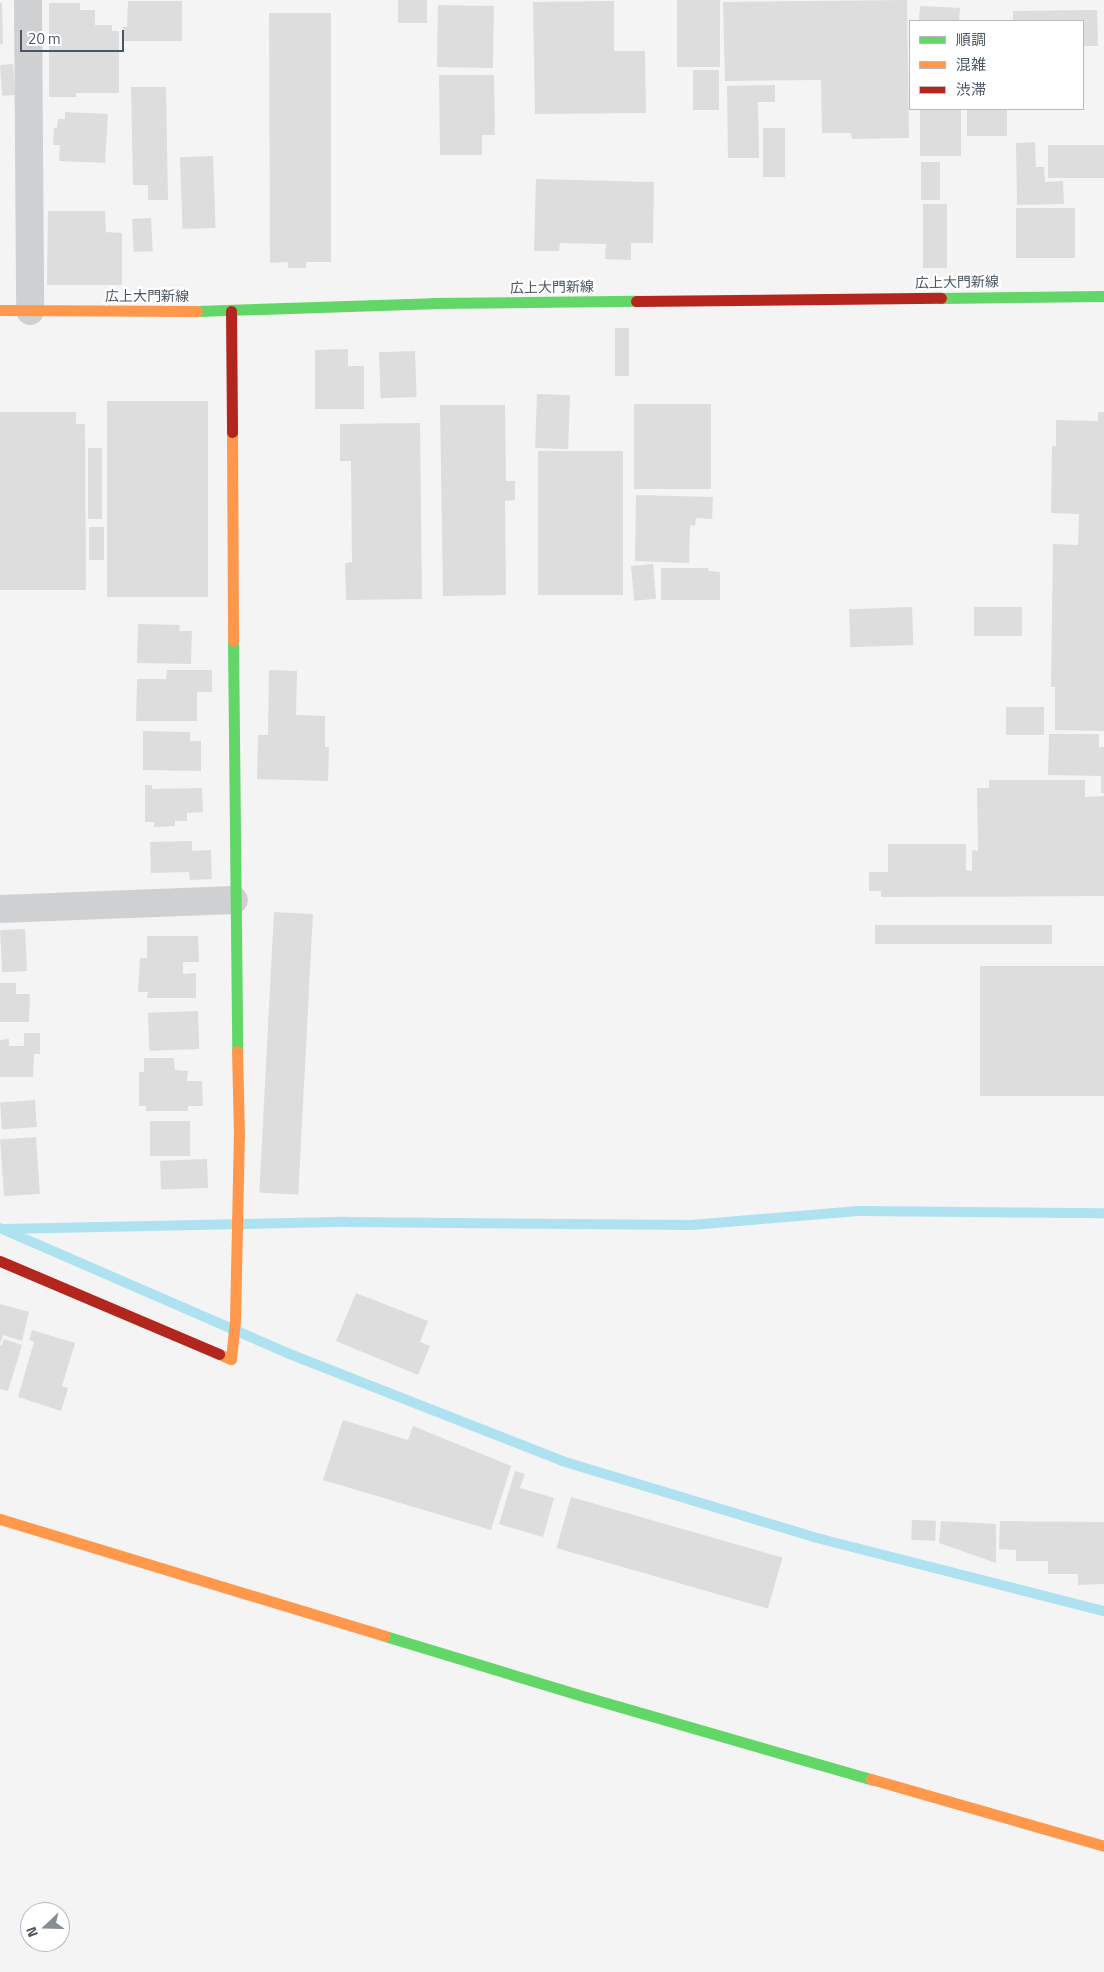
<!DOCTYPE html>
<html>
<head>
<meta charset="utf-8">
<style>
  body { margin:0 }
  #map { position:relative; width:1104px; height:1972px; overflow:hidden; background:#f4f4f4; font-family:"Titillium Web","Noto Sans JP",sans-serif }
  div>[style] { position:absolute }
  .stream>* { height:10px; margin:-5px; padding:0 5px; transform-origin:5px; border-radius:5px; background:#aee2f0 }
  .building>* { inset:0; background:#ddddde; transform-origin:0 0 }
  .street>* { height:28px; margin:-14px; padding:0 14px; transform-origin:14px; border-radius:14px; background:#ced0d2 }
  .fast>* { height:11px; margin:-5.5px; padding:0 5.5px; transform-origin:5.5px; border-radius:5.5px; background:#63d668 }
  .slow>* { height:11px; margin:-5.5px; padding:0 5.5px; transform-origin:5.5px; border-radius:5.5px; background:#ff974d }
  .jam>* { height:11px; margin:-5.5px; padding:0 5.5px; transform-origin:5.5px; border-radius:5.5px; background:#b3261e }
  span { translate:-50% -50%; white-space:nowrap; text-align:center; line-height:1.15; -webkit-text-stroke:4.5px #fff; paint-order:stroke }
  .street-label { font-size:14px; color:#4a5661 }
  .legend { position:absolute; left:909px; top:20px; width:175px; height:90px; box-sizing:border-box; background:#fff; border:1px solid #b7bbc0; margin:0; padding:6px 9px; list-style:none; font-size:15px; color:#4a5661 }
  .legend li { display:flex; align-items:center; gap:10px; height:25px }
  .legend b { width:25px; border:1px solid #b7bbc0 }
  .north { position:absolute; left:20px; top:1902px; width:50px; height:50px; box-sizing:border-box; background:#fff; border:1px solid #b7bbc0; border-radius:50%; rotate:249deg; font-size:14px; font-weight:700; line-height:20px; text-align:center; color:#4a5661 }
  .north::after { content:''; display:block; margin:auto; width:18px; height:22px; background:#868d94; clip-path:polygon(50% 0,100% 100%,50% 72%,0 100%) }
  .scale { position:absolute; left:20px; top:30px; width:104px; height:22px; box-sizing:border-box; border:2px solid #4a5661; border-top:0; padding-left:6px; font-size:15px; line-height:18px; white-space:nowrap; color:#4a5661; -webkit-text-stroke:4px #fff; paint-order:stroke }
</style>
</head>
<body>
<div id="map">
  <div class="stream">
    <div style="left:0;top:1228px;width:313px;rotate:23.5deg"></div>
    <div style="left:287px;top:1353px;width:295px;rotate:21.4deg"></div>
    <div style="left:562px;top:1461px;width:262px;rotate:16.8deg"></div>
    <div style="left:813px;top:1537px;width:300px;rotate:14.3deg"></div>
    <div style="left:4px;top:1229px;width:342px;rotate:-1.2deg"></div>
    <div style="left:346px;top:1222px;width:345px;rotate:0.5deg"></div>
    <div style="left:691px;top:1225px;width:168px;rotate:-4.8deg"></div>
    <div style="left:858px;top:1211px;width:246px;rotate:0.5deg"></div>
  </div>
  <div class="building">
    <div style="left:398px;top:0;width:29px;height:23px"></div>
    <div style="left:677px;top:0;width:43px;height:67px"></div>
    <div style="clip-path:polygon(907px 0,909px 138px,852px 139px,851px 133px,822px 133px,821px 80px,725px 81px,723px 2px)"></div>
    <div style="clip-path:polygon(128px 1px,182px 1px,182px 41px,123px 41px,123px 27px,127px 27px)"></div>
    <div style="clip-path:polygon(614px 1px,614px 51px,645px 51px,646px 113px,535px 114px,533px 2px)"></div>
    <div style="clip-path:polygon(0 3px,2px 3px,3px 44px,0 44px)"></div>
    <div style="clip-path:polygon(49px 3px,80px 3px,80px 10px,95px 10px,95px 25px,112px 25px,112px 31px,119px 31px,119px 93px,76px 93px,76px 97px,49px 97px)"></div>
    <div style="left:438px;top:5px;width:56px;height:62px;rotate:1deg"></div>
    <div style="clip-path:polygon(920px 6px,960px 8px,959px 21px,919px 21px)"></div>
    <div style="clip-path:polygon(1097px 10px,1098px 46px,1083px 46px,1083px 21px,1013px 21px,1013px 11px)"></div>
    <div style="clip-path:polygon(269px 13px,331px 13px,331px 262px,306px 262px,306px 268px,288px 268px,288px 262px,270px 263px)"></div>
    <div style="left:13px;top:64px;width:31px;height:13px;rotate:86deg"></div>
    <div style="left:693px;top:70px;width:26px;height:40px"></div>
    <div style="clip-path:polygon(439px 75px,494px 75px,495px 135px,482px 135px,482px 155px,440px 155px)"></div>
    <div style="clip-path:polygon(775px 85px,775px 102px,758px 102px,759px 158px,728px 158px,727px 86px)"></div>
    <div style="clip-path:polygon(131px 87px,166px 87px,168px 200px,148px 200px,148px 185px,133px 185px)"></div>
    <div style="left:920px;top:109px;width:41px;height:47px"></div>
    <div style="left:967px;top:109px;width:40px;height:27px"></div>
    <div style="clip-path:polygon(65px 112px,108px 114px,105px 163px,59px 161px,60px 145px,53px 145px,54px 128px,57px 128px,58px 119px,65px 119px)"></div>
    <div style="left:763px;top:128px;width:22px;height:49px"></div>
    <div style="clip-path:polygon(1035px 142px,1036px 167px,1044px 167px,1045px 182px,1063px 181px,1064px 204px,1017px 205px,1016px 143px)"></div>
    <div style="left:1048px;top:145px;width:56px;height:33px"></div>
    <div style="left:213px;top:156px;width:72px;height:33px;rotate:88deg"></div>
    <div style="left:921px;top:162px;width:19px;height:38px"></div>
    <div style="clip-path:polygon(536px 179px,654px 182px,653px 243px,631px 243px,631px 260px,605px 259px,606px 244px,560px 243px,559px 251px,534px 251px)"></div>
    <div style="left:923px;top:204px;width:24px;height:64px"></div>
    <div style="left:1016px;top:208px;width:59px;height:50px"></div>
    <div style="clip-path:polygon(48px 211px,105px 211px,106px 232px,122px 233px,122px 285px,47px 285px)"></div>
    <div style="left:151px;top:218px;width:33px;height:19px;rotate:87deg"></div>
    <div style="left:615px;top:328px;width:14px;height:48px"></div>
    <div style="clip-path:polygon(348px 349px,348px 366px,364px 366px,364px 409px,315px 409px,315px 350px)"></div>
    <div style="left:415px;top:351px;width:46px;height:36px;rotate:88deg"></div>
    <div style="left:537px;top:394px;width:33px;height:54px;rotate:2deg"></div>
    <div style="left:208px;top:401px;width:196px;height:101px;rotate:90deg"></div>
    <div style="left:711px;top:404px;width:85px;height:77px;rotate:90deg"></div>
    <div style="clip-path:polygon(440px 405px,505px 405px,506px 481px,515px 481px,515px 500px,505px 501px,506px 595px,443px 596px)"></div>
    <div style="clip-path:polygon(0 412px,76px 412px,76px 424px,85px 424px,86px 590px,0 590px)"></div>
    <div style="clip-path:polygon(1098px 412px,1104px 412px,1104px 731px,1055px 730px,1055px 687px,1051px 687px,1053px 544px,1078px 545px,1079px 514px,1051px 513px,1052px 446px,1056px 446px,1056px 420px,1098px 421px)"></div>
    <div style="clip-path:polygon(420px 423px,422px 599px,346px 600px,345px 563px,352px 562px,351px 461px,340px 461px,340px 424px)"></div>
    <div style="left:88px;top:448px;width:14px;height:71px"></div>
    <div style="left:623px;top:451px;width:144px;height:85px;rotate:90deg"></div>
    <div style="clip-path:polygon(636px 495px,713px 497px,712px 519px,696px 518px,695px 526px,690px 525px,689px 563px,635px 561px)"></div>
    <div style="left:89px;top:527px;width:15px;height:33px"></div>
    <div style="left:653px;top:564px;width:35px;height:22px;rotate:85deg"></div>
    <div style="clip-path:polygon(661px 568px,708px 568px,709px 571px,720px 572px,720px 600px,661px 600px)"></div>
    <div style="left:912px;top:607px;width:38px;height:63px;rotate:88deg"></div>
    <div style="left:974px;top:607px;width:48px;height:29px"></div>
    <div style="clip-path:polygon(138px 624px,180px 625px,179px 631px,192px 631px,191px 664px,137px 663px)"></div>
    <div style="clip-path:polygon(167px 670px,212px 670px,212px 692px,197px 692px,197px 721px,136px 721px,137px 679px,166px 679px)"></div>
    <div style="clip-path:polygon(269px 670px,297px 671px,296px 715px,325px 716px,325px 747px,329px 747px,328px 781px,257px 779px,258px 735px,268px 735px)"></div>
    <div style="left:1006px;top:707px;width:38px;height:28px"></div>
    <div style="clip-path:polygon(143px 731px,190px 732px,190px 741px,201px 741px,201px 771px,143px 770px)"></div>
    <div style="clip-path:polygon(1049px 734px,1099px 734px,1099px 747px,1104px 747px,1104px 793px,1101px 793px,1101px 776px,1048px 775px)"></div>
    <div style="clip-path:polygon(989px 780px,1085px 780px,1085px 797px,1104px 796px,1104px 896px,881px 897px,881px 891px,869px 891px,869px 872px,888px 872px,888px 844px,966px 844px,966px 870px,972px 871px,972px 850px,978px 851px,977px 788px,989px 788px)"></div>
    <div style="clip-path:polygon(145px 785px,152px 785px,152px 789px,202px 788px,203px 812px,187px 813px,187px 821px,175px 821px,175px 826px,154px 827px,154px 822px,145px 822px)"></div>
    <div style="clip-path:polygon(192px 841px,192px 851px,211px 850px,212px 879px,190px 880px,189px 872px,151px 873px,150px 842px)"></div>
    <div style="left:274px;top:912px;width:39px;height:281px;rotate:3deg"></div>
    <div style="left:1052px;top:925px;width:19px;height:177px;rotate:90deg"></div>
    <div style="left:25px;top:929px;width:42px;height:25px;rotate:87deg"></div>
    <div style="clip-path:polygon(147px 936px,198px 936px,199px 962px,183px 962px,183px 974px,196px 973px,196px 998px,147px 998px,148px 992px,138px 992px,140px 958px,147px 958px)"></div>
    <div style="left:1104px;top:966px;width:130px;height:124px;rotate:90deg"></div>
    <div style="clip-path:polygon(0 983px,16px 983px,16px 994px,30px 994px,29px 1022px,0 1022px)"></div>
    <div style="left:198px;top:1011px;width:38px;height:50px;rotate:88deg"></div>
    <div style="clip-path:polygon(24px 1033px,40px 1033px,40px 1054px,34px 1054px,33px 1077px,0 1077px,0 1040px,9px 1039px,9px 1046px,24px 1046px)"></div>
    <div style="clip-path:polygon(144px 1058px,174px 1058px,175px 1070px,188px 1071px,187px 1081px,202px 1081px,203px 1106px,188px 1106px,188px 1111px,146px 1111px,146px 1106px,139px 1106px,139px 1072px,144px 1072px)"></div>
    <div style="left:35px;top:1100px;width:27px;height:35px;rotate:86deg"></div>
    <div style="left:190px;top:1121px;width:35px;height:40px;rotate:90deg"></div>
    <div style="left:36px;top:1137px;width:57px;height:36px;rotate:86deg"></div>
    <div style="left:207px;top:1159px;width:29px;height:47px;rotate:88deg"></div>
    <div style="clip-path:polygon(356px 1293px,428px 1321px,420px 1342px,430px 1346px,418px 1375px,336px 1341px)"></div>
    <div style="clip-path:polygon(0 1304px,29px 1312px,22px 1341px,3px 1335px,0 1344px)"></div>
    <div style="clip-path:polygon(32px 1330px,75px 1343px,62px 1386px,68px 1388px,61px 1411px,18px 1397px,34px 1342px,29px 1340px)"></div>
    <div style="clip-path:polygon(4px 1339px,22px 1345px,8px 1391px,0 1389px,0 1345px,2px 1345px)"></div>
    <div style="clip-path:polygon(343px 1420px,408px 1440px,413px 1426px,511px 1466px,491px 1530px,323px 1480px)"></div>
    <div style="clip-path:polygon(515px 1471px,525px 1474px,520px 1488px,554px 1498px,543px 1537px,499px 1524px)"></div>
    <div style="left:571px;top:1497px;width:220px;height:53px;rotate:16deg"></div>
    <div style="left:912px;top:1520px;width:24px;height:20px;rotate:2deg"></div>
    <div style="clip-path:polygon(941px 1521px,996px 1524px,996px 1563px,939px 1543px)"></div>
    <div style="clip-path:polygon(1000px 1521px,1104px 1522px,1104px 1584px,1078px 1585px,1078px 1574px,1048px 1574px,1048px 1561px,1016px 1561px,1016px 1550px,999px 1549px)"></div>
  </div>
  <div class="street">
    <div style="left:28px;top:0;width:311px;rotate:89.6deg"></div>
    <div style="left:0;top:909px;width:234px;rotate:-2.2deg"></div>
  </div>
  <div class="fast">
    <div style="left:941px;top:298px;width:163px;rotate:-0.7deg"></div>
    <div style="left:197px;top:311px;width:235px;rotate:-1.9deg"></div>
    <div style="left:432px;top:303px;width:204px;rotate:-0.6deg"></div>
    <div style="left:233px;top:641px;width:410px;rotate:89.4deg"></div>
    <div style="left:385px;top:1636px;width:210px;rotate:16.9deg"></div>
    <div style="left:586px;top:1697px;width:297px;rotate:16.1deg"></div>
  </div>
  <div class="slow">
    <div style="left:0;top:310px;width:197px;rotate:0.3deg"></div>
    <div style="left:232px;top:432px;width:209px;rotate:89.7deg"></div>
    <div style="left:219px;top:1354px;width:13px;rotate:23deg"></div>
    <div style="left:231px;top:1359px;width:38px;rotate:-84deg"></div>
    <div style="left:235px;top:1321px;width:185px;rotate:-88.8deg"></div>
    <div style="left:239px;top:1136px;width:85px;rotate:-91.3deg"></div>
    <div style="left:0;top:1519px;width:402px;rotate:16.9deg"></div>
    <div style="left:871px;top:1779px;width:242px;rotate:16deg"></div>
  </div>
  <div class="jam">
    <div style="left:636px;top:301px;width:305px;rotate:-0.6deg"></div>
    <div style="left:231px;top:311px;width:121px;rotate:89.5deg"></div>
    <div style="left:0;top:1261px;width:238px;rotate:23deg"></div>
  </div>
  <div class="street-label">
    <span style="left:957px;top:282px;rotate:-1deg">広上大門新線</span>
    <span style="left:552px;top:287px;rotate:-1deg">広上大門新線</span>
    <span style="left:147px;top:296px">広上大門新線</span>
  </div>
  <ul class="legend">
  <li><b style="height:6px;background:#63d668"></b>順調</li>
  <li><b style="height:6px;background:#ff974d"></b>混雑</li>
  <li><b style="height:6px;background:#b3261e"></b>渋滞</li>
  </ul>
  <div class="north">N</div>
  <div class="scale">20 m</div>
</div>
</body>
</html>
